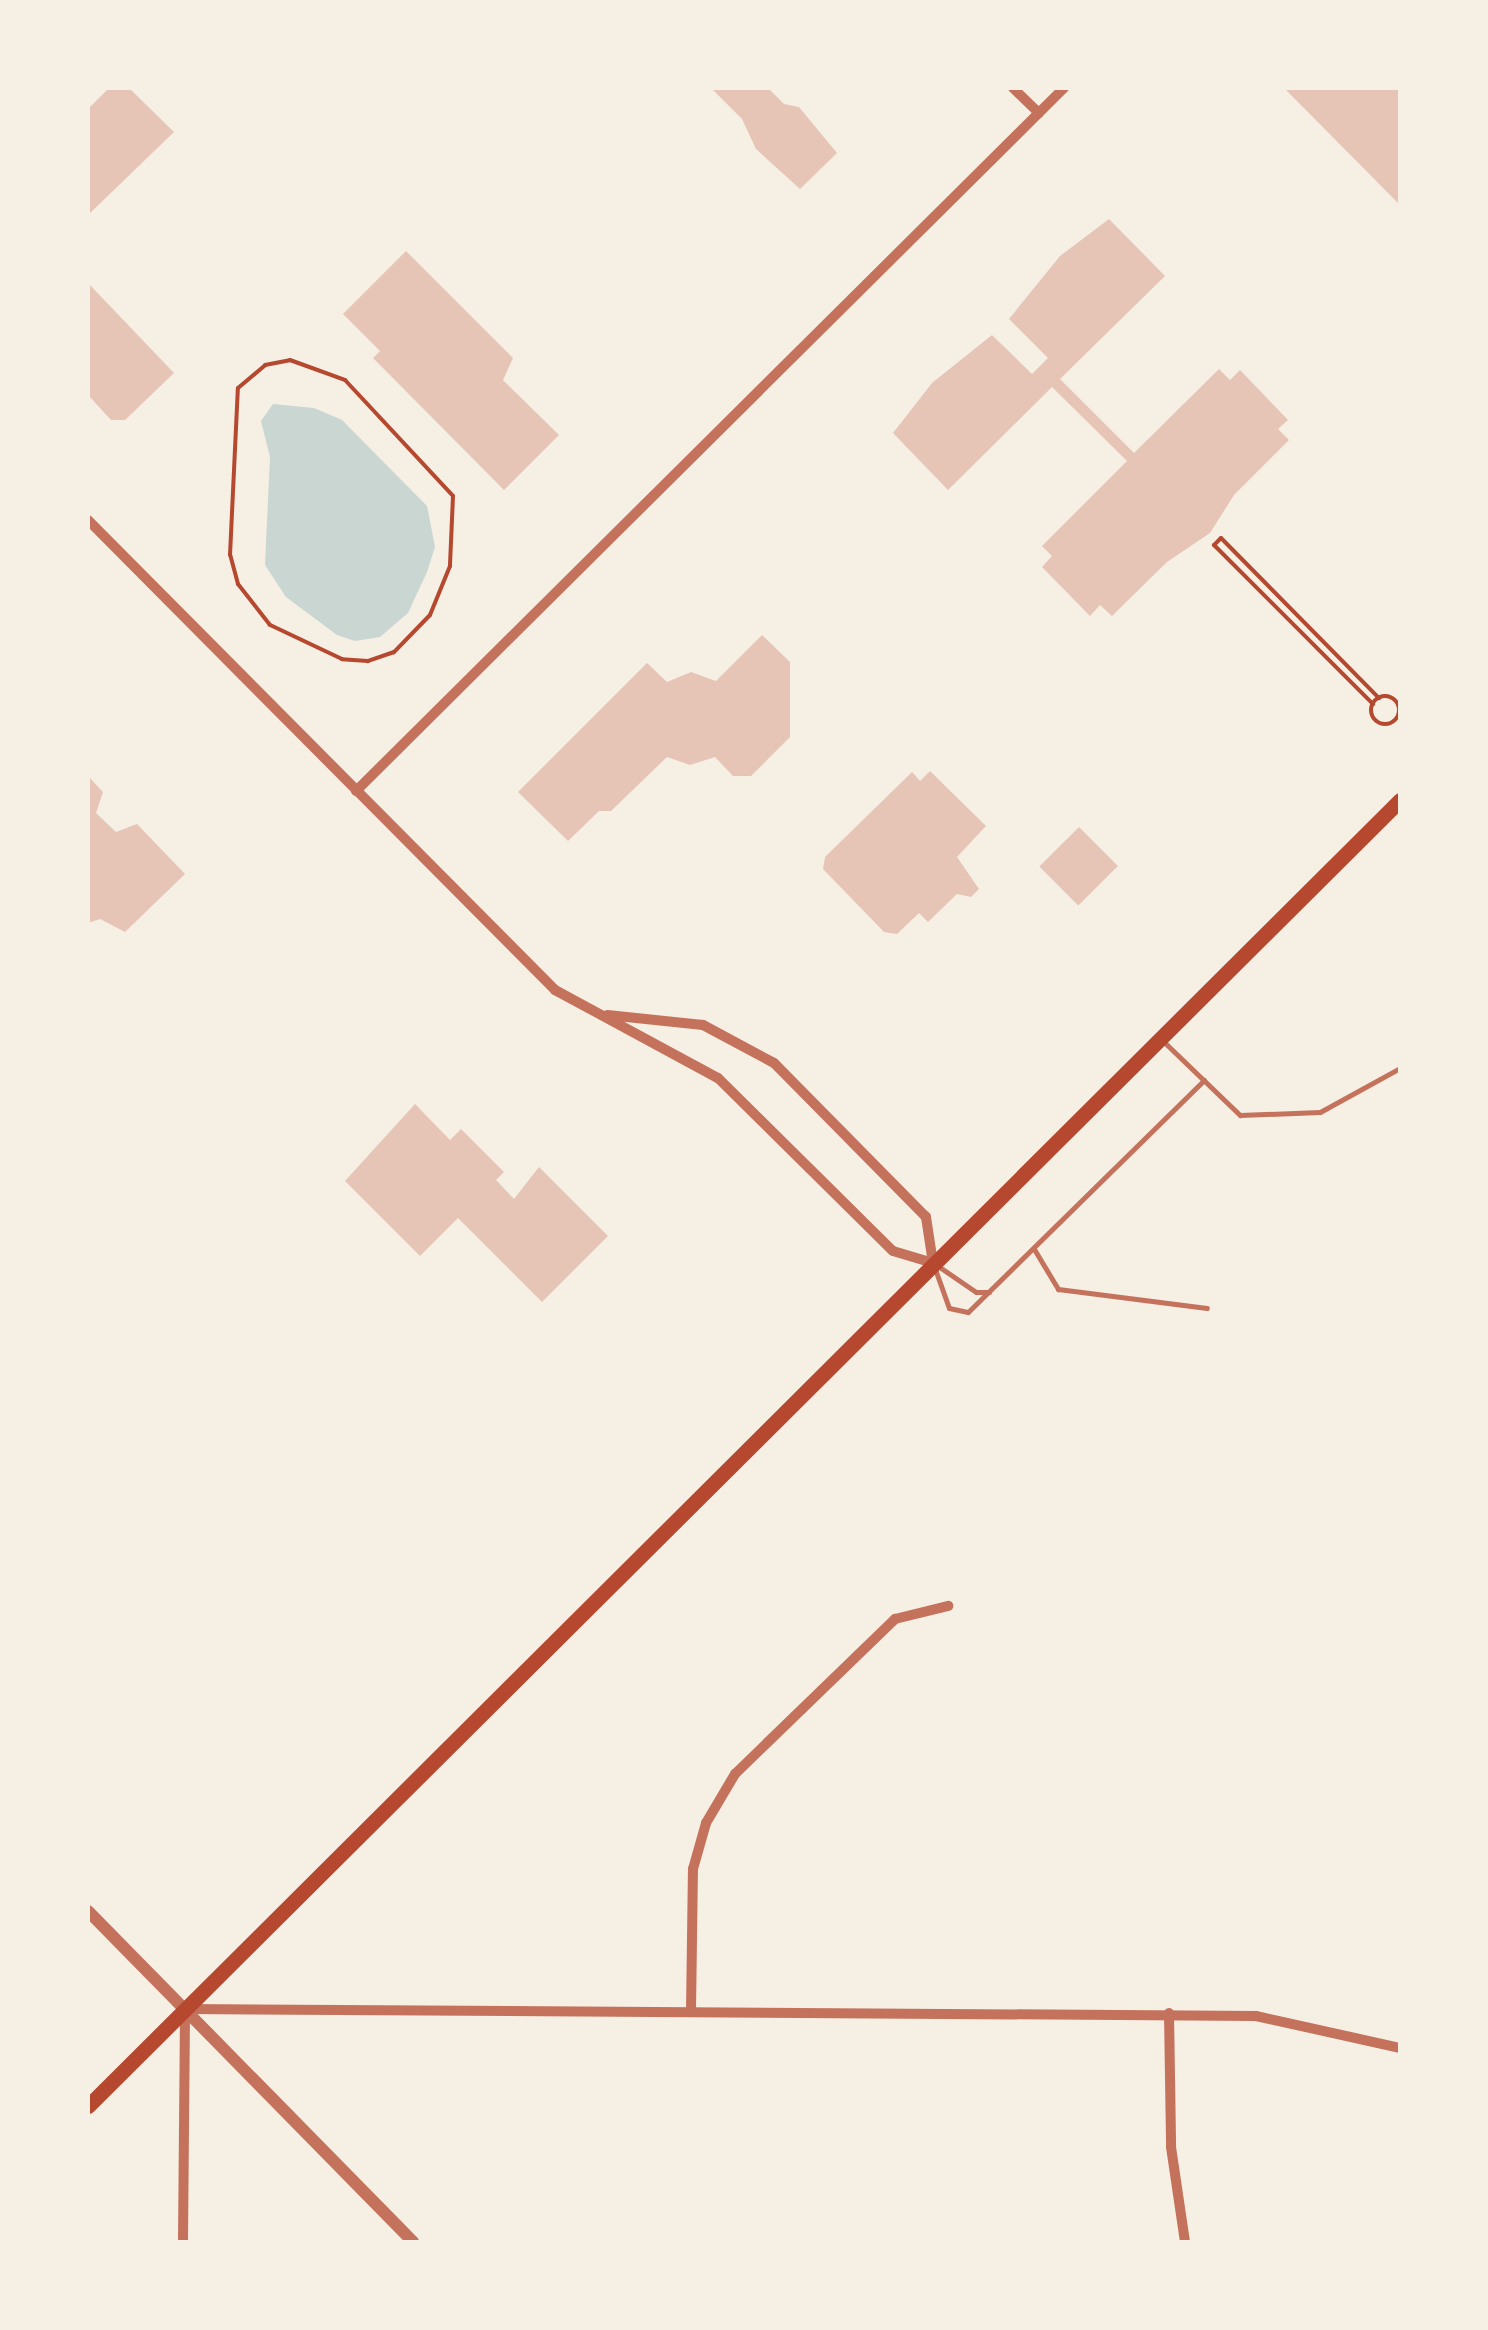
<!DOCTYPE html>
<html>
<head>
<meta charset="utf-8">
<style>
  body { margin:0 }
  #map { position:relative; width:1488px; height:2330px; overflow:hidden; background:#f6efe4; font-family:"Source Sans 3",sans-serif }
  div>[style] { position:absolute }
  .water>* { inset:0; background:#c9d6d2 }
  .building>* { inset:0; background:#e6c5b7; transform-origin:0 0 }
  .path>* { height:4px; margin:-2px; padding:0 2px; transform-origin:2px; border-radius:2px; background:#b5482f }
  .path>.ring { margin:-2px; padding:0; box-sizing:content-box; background:none; border:4px solid #b5482f; border-radius:50% }
  .service>* { height:5px; margin:-2.5px; padding:0 2.5px; transform-origin:2.5px; border-radius:2.5px; background:#c5725c }
  .minor>* { height:10px; margin:-5px; padding:0 5px; transform-origin:5px; border-radius:5px; background:#c5725c }
  .tertiary>* { height:12px; margin:-6px; padding:0 6px; transform-origin:6px; border-radius:6px; background:#c5725c }
  .primary>* { height:15px; margin:-7.5px; padding:0 7.5px; transform-origin:7.5px; border-radius:7.5px; background:#b5482f }
  span { translate:-50% -50%; white-space:nowrap; text-align:center; line-height:1.15; -webkit-text-stroke:8px #f6efe4; paint-order:stroke }
  .frame { position:absolute; inset:0; border:90px solid #f6efe4; pointer-events:none }
</style>
</head>
<body>
<div id="map">
  <div class="water">
    <div style="clip-path:polygon(273px 404px,314px 408px,342px 420px,427px 506px,435px 547px,427px 572px,408px 613px,380px 637px,355px 641px,337px 635px,286px 597px,265px 565px,270px 457px,261px 421px)"></div>
  </div>
  <div class="building">
    <div style="clip-path:polygon(109px 88px,129px 88px,174px 132px,88px 215px,88px 109px)"></div>
    <div style="clip-path:polygon(711px 88px,768px 88px,784px 104px,799px 107px,837px 153px,800px 189px,756px 149px,742px 119px)"></div>
    <div style="clip-path:polygon(1284px 88px,1400px 88px,1400px 205px)"></div>
    <div style="clip-path:polygon(1109px 219px,1165px 276px,1060px 379px,1134px 453px,1219px 369px,1230px 380px,1240px 370px,1288px 420px,1278px 429px,1289px 440px,1234px 495px,1210px 533px,1167px 562px,1112px 616px,1100px 605px,1090px 616px,1042px 567px,1052px 556px,1042px 546px,1127px 461px,1052px 387px,948px 490px,893px 433px,932px 383px,992px 335px,1032px 374px,1048px 358px,1009px 319px,1060px 256px)"></div>
    <div style="clip-path:polygon(406px 251px,513px 358px,503px 380px,559px 435px,504px 490px,373px 358px,380px 351px,343px 314px)"></div>
    <div style="clip-path:polygon(88px 283px,174px 373px,125px 420px,111px 420px,88px 395px)"></div>
    <div style="clip-path:polygon(762px 635px,790px 662px,790px 737px,751px 776px,733px 776px,715px 757px,690px 765px,667px 757px,611px 811px,599px 811px,568px 841px,518px 792px,647px 663px,667px 682px,691px 672px,716px 681px)"></div>
    <div style="clip-path:polygon(930px 771px,986px 826px,957px 857px,979px 889px,971px 897px,957px 894px,928px 922px,919px 913px,897px 934px,884px 932px,823px 869px,825px 857px,912px 772px,920px 781px)"></div>
    <div style="clip-path:polygon(88px 776px,103px 792px,96px 813px,116px 832px,137px 824px,185px 874px,125px 932px,100px 919px,88px 923px)"></div>
    <div style="left:1079px;top:827px;width:55px;height:56px;rotate:45deg"></div>
    <div style="clip-path:polygon(415px 1104px,450px 1140px,461px 1129px,504px 1172px,496px 1180px,514px 1199px,539px 1167px,608px 1236px,542px 1302px,458px 1218px,420px 1256px,345px 1181px)"></div>
  </div>
  <div class="path">
    <div style="left:290px;top:360px;width:59px;rotate:20deg"></div>
    <div style="left:345px;top:380px;width:158px;rotate:47deg"></div>
    <div style="left:453px;top:496px;width:70px;rotate:92.5deg"></div>
    <div style="left:450px;top:566px;width:53px;rotate:112.2deg"></div>
    <div style="left:430px;top:615px;width:52px;rotate:134.2deg"></div>
    <div style="left:394px;top:652px;width:28px;rotate:161deg"></div>
    <div style="left:368px;top:661px;width:26px;rotate:-176deg"></div>
    <div style="left:342px;top:659px;width:80px;rotate:-154.7deg"></div>
    <div style="left:270px;top:625px;width:52px;rotate:-128deg"></div>
    <div style="left:238px;top:584px;width:30px;rotate:-105deg"></div>
    <div style="left:230px;top:555px;width:167px;rotate:-87.3deg"></div>
    <div style="left:238px;top:388px;width:35px;rotate:-40deg"></div>
    <div style="left:265px;top:365px;width:25px;rotate:-11deg"></div>
    <div style="left:1221px;top:538px;width:10px;rotate:135deg"></div>
    <div style="left:1214px;top:545px;width:225px;rotate:45deg"></div>
    <div style="left:1221px;top:538px;width:225px;rotate:45.4deg"></div>
    <div class="ring" style="left:1371px;top:696px;width:24px;height:24px"></div>
  </div>
  <div class="service">
    <div style="left:1163px;top:1041px;width:107px;rotate:43.9deg"></div>
    <div style="left:1240px;top:1115px;width:80px;rotate:-2.1deg"></div>
    <div style="left:1320px;top:1112px;width:91px;rotate:-28.8deg"></div>
    <div style="left:1034px;top:1249px;width:47px;rotate:59deg"></div>
    <div style="left:1058px;top:1289px;width:150px;rotate:7.3deg"></div>
    <div style="left:938px;top:1266px;width:46px;rotate:34.4deg"></div>
    <div style="left:976px;top:1292px;width:13px"></div>
    <div style="left:935px;top:1269px;width:41px;rotate:70.3deg"></div>
    <div style="left:949px;top:1308px;width:19px;rotate:12deg"></div>
    <div style="left:968px;top:1312px;width:331px;rotate:-44.5deg"></div>
  </div>
  <div class="minor">
    <div style="left:1013px;top:88px;width:36px;rotate:44deg"></div>
    <div style="left:88px;top:520px;width:663px;rotate:45.18deg"></div>
    <div style="left:555px;top:990px;width:185px;rotate:28.4deg"></div>
    <div style="left:718px;top:1078px;width:246px;rotate:44.7deg"></div>
    <div style="left:893px;top:1251px;width:42px;rotate:16.7deg"></div>
    <div style="left:933px;top:1263px;width:47px;rotate:-98.7deg"></div>
    <div style="left:926px;top:1217px;width:216px;rotate:-134.6deg"></div>
    <div style="left:774px;top:1063px;width:81px;rotate:-151.8deg"></div>
    <div style="left:703px;top:1025px;width:96px;rotate:-174deg"></div>
    <div style="left:356px;top:791px;width:998px;rotate:-44.8deg"></div>
    <div style="left:691px;top:2010px;width:141px;rotate:-89.2deg"></div>
    <div style="left:693px;top:1869px;width:48px;rotate:-74.2deg"></div>
    <div style="left:706px;top:1823px;width:57px;rotate:-59.4deg"></div>
    <div style="left:735px;top:1774px;width:223px;rotate:-44.1deg"></div>
    <div style="left:895px;top:1619px;width:55px;rotate:-13.8deg"></div>
    <div style="left:1169px;top:2013px;width:134px;rotate:89.1deg"></div>
    <div style="left:1171px;top:2147px;width:96px;rotate:81.6deg"></div>
    <div style="left:183px;top:2242px;width:233px;rotate:-89.5deg"></div>
    <div style="left:185px;top:2009px;width:1071px;rotate:0.37deg"></div>
    <div style="left:1256px;top:2016px;width:148px;rotate:12.5deg"></div>
  </div>
  <div class="tertiary">
    <div style="left:88px;top:1911px;width:464px;rotate:45.5deg"></div>
  </div>
  <div class="primary">
    <div style="left:88px;top:2106px;width:1851px;rotate:-44.87deg"></div>
  </div>
  <div class="frame"></div>
</div>
</body>
</html>
